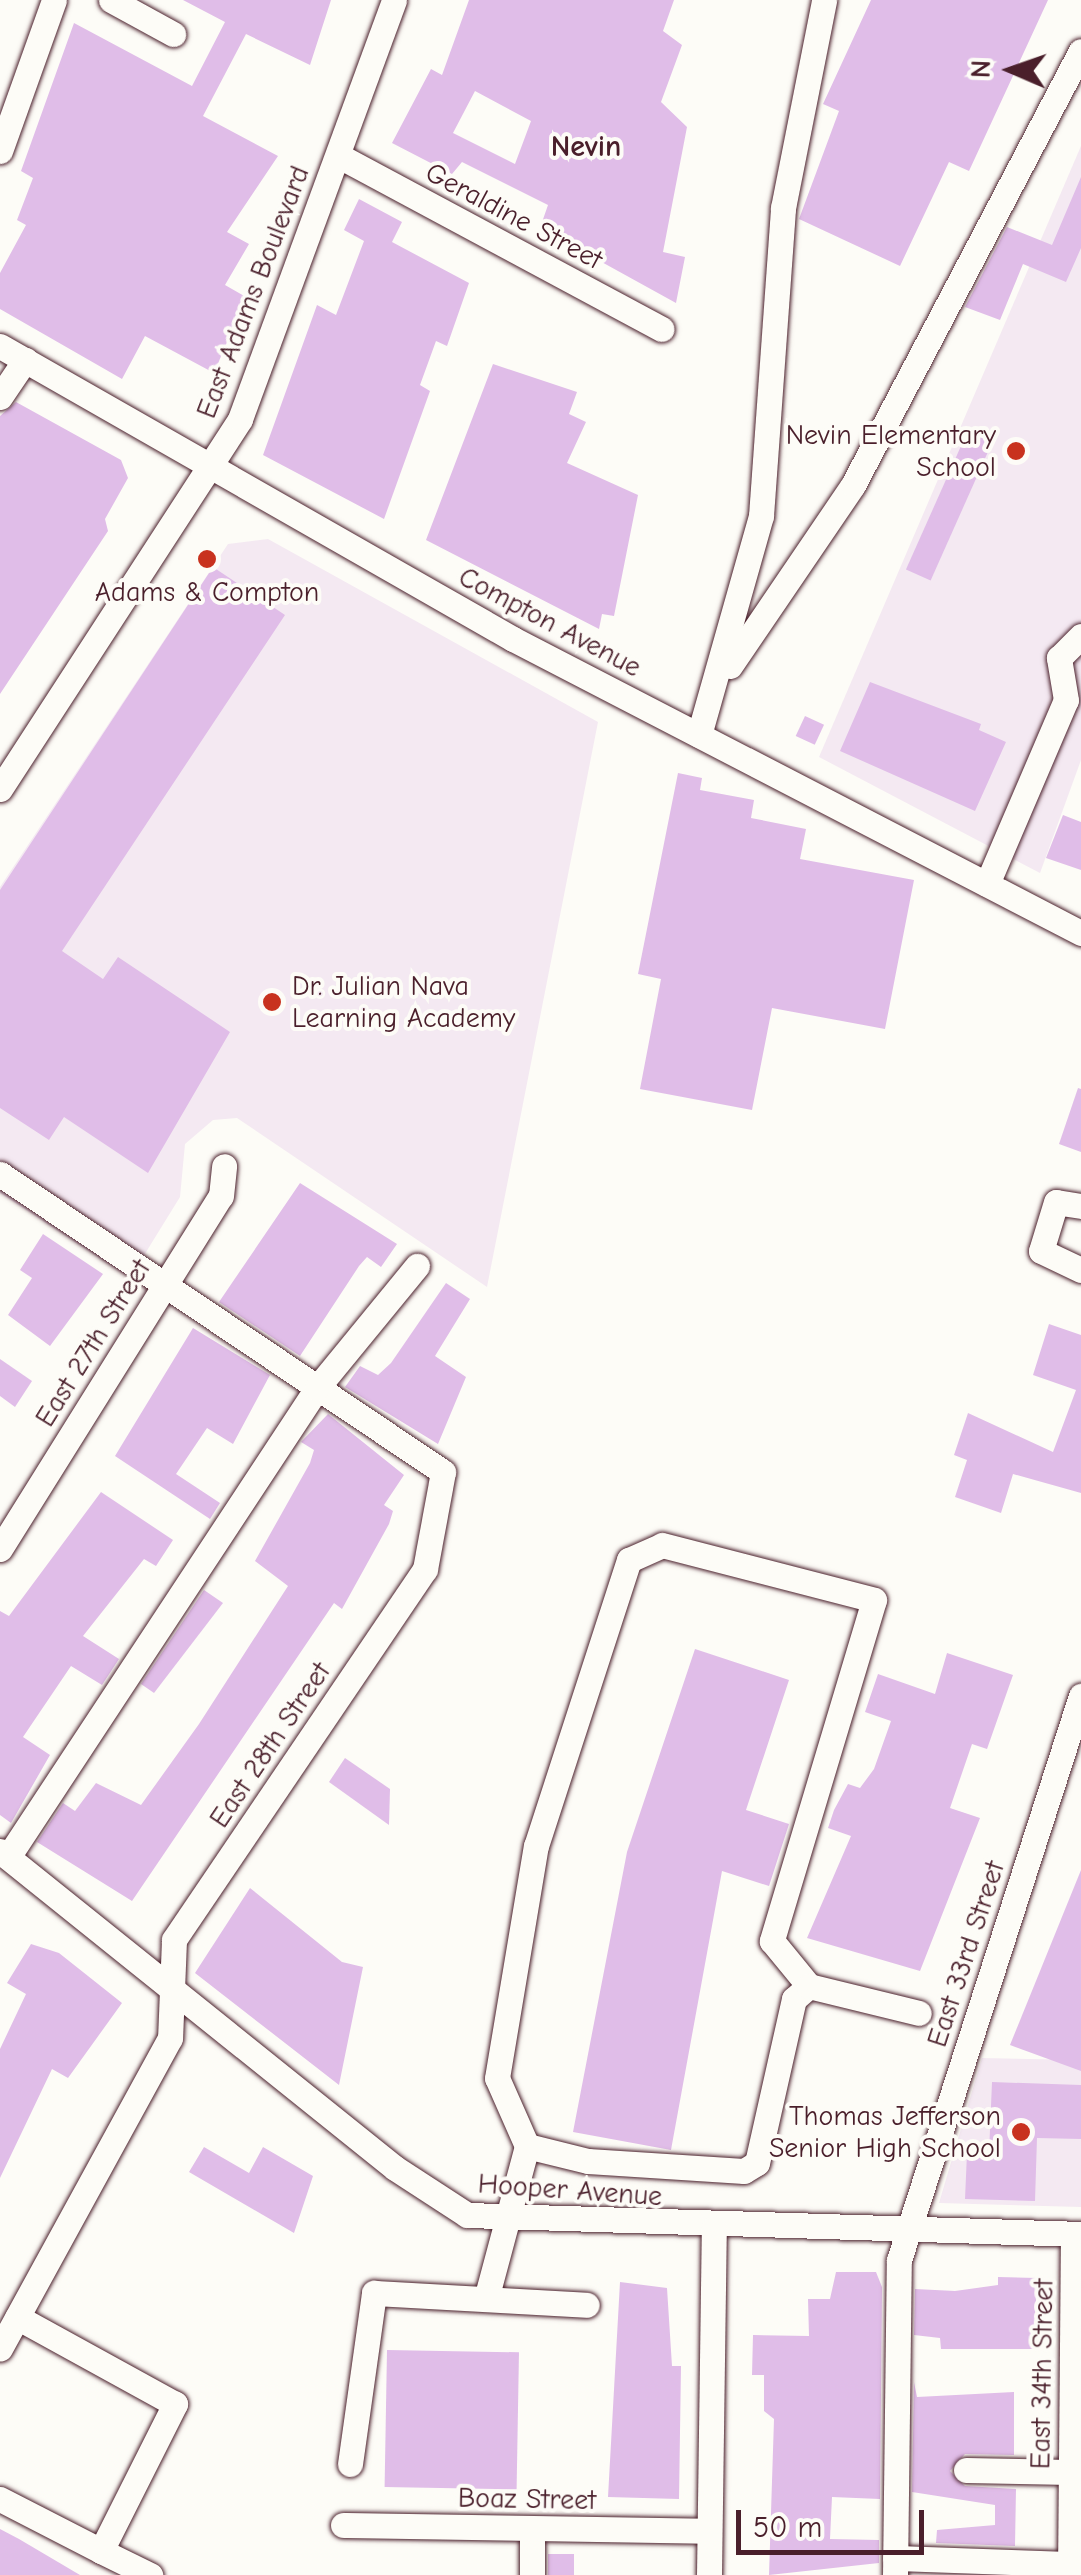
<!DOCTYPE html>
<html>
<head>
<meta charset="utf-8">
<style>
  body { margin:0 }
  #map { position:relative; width:1081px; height:2575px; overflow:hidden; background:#fdfcf7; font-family:"Comic Neue",sans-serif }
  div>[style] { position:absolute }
  .built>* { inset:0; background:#f4e9f2 }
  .building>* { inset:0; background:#e0bde8; transform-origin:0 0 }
  .roads { filter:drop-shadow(0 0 2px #4a1f2b) drop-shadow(0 0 2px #4a1f2b) }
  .minor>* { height:25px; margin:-12.5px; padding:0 12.5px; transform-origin:12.5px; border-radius:12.5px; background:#fdfcf7 }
  .dots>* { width:28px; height:28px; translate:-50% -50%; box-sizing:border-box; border:5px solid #fdfcf7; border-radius:50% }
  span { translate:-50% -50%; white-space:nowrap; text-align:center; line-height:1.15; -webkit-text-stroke:8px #fdfcf7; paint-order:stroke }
  .street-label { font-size:28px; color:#4a1f2b }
  .poi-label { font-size:28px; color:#4a1f2b }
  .right { translate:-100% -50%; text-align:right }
  .left { translate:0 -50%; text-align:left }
  .neighbourhood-label { font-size:30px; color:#4a1f2b; font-weight:700 }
  .north { position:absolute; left:961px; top:20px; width:100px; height:100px; -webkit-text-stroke:8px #fdfcf7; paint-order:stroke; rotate:272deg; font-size:28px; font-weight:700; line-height:40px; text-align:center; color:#4a1f2b }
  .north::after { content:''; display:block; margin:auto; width:35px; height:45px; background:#4a1f2b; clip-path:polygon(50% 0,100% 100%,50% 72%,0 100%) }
  .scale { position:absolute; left:736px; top:2510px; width:188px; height:45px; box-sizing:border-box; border:5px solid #4a1f2b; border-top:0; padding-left:12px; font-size:30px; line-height:35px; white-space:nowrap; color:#4a1f2b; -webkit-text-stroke:8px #fdfcf7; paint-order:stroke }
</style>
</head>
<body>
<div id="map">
  <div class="built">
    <div style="clip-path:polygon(1081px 146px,1081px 760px,1040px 873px,819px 757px)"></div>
    <div style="clip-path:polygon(268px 539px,598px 722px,487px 1287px,237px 1118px,213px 1120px,185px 1144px,180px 1197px,130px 1278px,0 1193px,0 887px,228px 544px)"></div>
    <div style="clip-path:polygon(982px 2058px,1081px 2060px,1081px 2207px,939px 2203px)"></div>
  </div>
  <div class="building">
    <div style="clip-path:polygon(183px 0,331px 0,310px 65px,246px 34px,203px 116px,278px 156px,227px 232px,249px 244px,225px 285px,246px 297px,214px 373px,145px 336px,122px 379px,0 309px,0 273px,26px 225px,17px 220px,33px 178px,21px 171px,74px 23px,192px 86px,225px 22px)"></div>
    <div style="clip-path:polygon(evenodd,469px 0,674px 0,663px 31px,682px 45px,661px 102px,687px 127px,663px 252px,685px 257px,676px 303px,540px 228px,548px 205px,462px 162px,452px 174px,392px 143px,431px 69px,442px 75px,469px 0,475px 91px,531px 121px,515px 164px,453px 133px,475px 91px)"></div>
    <div style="clip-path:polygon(871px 0,1048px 0,969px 171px,949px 162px,900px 266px,799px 219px,839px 111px,823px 104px)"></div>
    <div style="clip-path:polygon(1081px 177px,1081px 248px,1066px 282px,1023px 264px,1000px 320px,965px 307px,1007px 227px,1052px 245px)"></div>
    <div style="clip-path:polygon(359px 199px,402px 222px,392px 242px,469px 283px,447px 346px,436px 341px,420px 385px,430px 391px,384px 519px,263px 455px,317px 305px,336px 315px,364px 241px,344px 230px)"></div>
    <div style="clip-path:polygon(493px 364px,577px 392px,569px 414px,586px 422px,567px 463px,638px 495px,614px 616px,602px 614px,599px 629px,426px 540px)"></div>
    <div style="clip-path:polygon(16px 402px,121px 460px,128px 478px,105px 519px,108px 531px,0 694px,0 416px)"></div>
    <div style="left:969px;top:428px;width:27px;height:155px;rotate:24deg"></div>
    <div style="clip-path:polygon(213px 567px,285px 615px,62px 951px,103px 979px,118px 957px,230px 1032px,148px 1173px,64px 1117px,49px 1140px,0 1108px,0 890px)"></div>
    <div style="clip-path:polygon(870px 682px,981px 724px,979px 730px,1006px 742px,975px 811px,840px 751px)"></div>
    <div style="left:805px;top:716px;width:21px;height:22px;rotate:25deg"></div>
    <div style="clip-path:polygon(678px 773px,702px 778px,700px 790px,754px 800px,751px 818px,806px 829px,800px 859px,914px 880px,885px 1029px,772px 1008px,752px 1110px,640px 1089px,661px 979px,638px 974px)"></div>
    <div style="clip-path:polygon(1063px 815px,1081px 822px,1081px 870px,1046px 858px)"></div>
    <div style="clip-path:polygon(1078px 1088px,1081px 1089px,1081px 1152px,1059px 1144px)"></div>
    <div style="clip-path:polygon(300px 1183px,397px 1244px,381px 1267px,367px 1257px,359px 1266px,300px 1356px,219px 1302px)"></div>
    <div style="clip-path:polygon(43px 1234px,103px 1274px,50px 1346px,8px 1315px,32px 1278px,20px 1270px)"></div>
    <div style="clip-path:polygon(446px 1283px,470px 1299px,435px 1356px,466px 1377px,438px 1444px,345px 1387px,360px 1366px,378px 1375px,391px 1363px)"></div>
    <div style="clip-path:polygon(1049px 1324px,1081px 1335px,1081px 1493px,1013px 1474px,1001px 1513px,955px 1497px,967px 1460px,954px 1455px,968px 1413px,1053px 1452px,1076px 1390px,1033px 1375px)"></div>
    <div style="clip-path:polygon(193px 1328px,270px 1375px,233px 1444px,207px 1428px,176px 1474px,220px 1503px,210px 1519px,115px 1456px)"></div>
    <div style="clip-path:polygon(0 1359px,32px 1381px,15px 1407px,0 1396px)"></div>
    <div style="clip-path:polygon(328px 1414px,404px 1475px,384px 1505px,393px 1511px,389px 1524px,342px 1609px,334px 1603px,132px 1901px,37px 1842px,63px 1803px,75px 1811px,96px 1783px,141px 1805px,199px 1724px,288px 1586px,255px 1561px,310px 1463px,314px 1450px,301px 1442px)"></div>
    <div style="clip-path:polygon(101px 1492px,173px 1540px,156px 1566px,144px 1559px,83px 1636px,119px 1659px,102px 1685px,71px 1666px,23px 1737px,50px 1755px,11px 1823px,0 1815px,0 1611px,9px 1616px)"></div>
    <div style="clip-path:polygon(204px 1590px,223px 1603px,154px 1693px,141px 1684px)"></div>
    <div style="clip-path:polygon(695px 1649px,789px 1680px,746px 1810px,789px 1824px,769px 1886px,722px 1871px,671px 2150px,573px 2132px,627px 1852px)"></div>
    <div style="clip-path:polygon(947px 1653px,1013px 1675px,987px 1749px,972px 1744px,950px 1808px,980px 1818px,920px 1971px,807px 1938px,851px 1836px,828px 1828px,834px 1810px,848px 1784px,860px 1788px,874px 1769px,891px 1721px,865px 1712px,878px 1674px,935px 1694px)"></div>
    <div style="clip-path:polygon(345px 1758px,390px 1789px,389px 1825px,329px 1782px)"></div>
    <div style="clip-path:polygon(1081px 1870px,1081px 2071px,1010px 2045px)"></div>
    <div style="clip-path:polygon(250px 1888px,342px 1962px,363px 1967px,339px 2085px,195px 1973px)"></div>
    <div style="clip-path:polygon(31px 1944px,59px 1953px,122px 2003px,68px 2078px,52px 2069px,0 2178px,0 2049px,26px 1994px,7px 1983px)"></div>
    <div style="clip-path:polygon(992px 2082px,1081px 2085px,1081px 2139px,1037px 2138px,1035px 2201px,965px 2199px,967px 2153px,989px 2153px)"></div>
    <div style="clip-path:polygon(204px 2147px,249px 2173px,263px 2147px,313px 2176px,294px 2233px,189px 2172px)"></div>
    <div style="clip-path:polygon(836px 2272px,876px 2272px,882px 2287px,880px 2499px,832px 2497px,830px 2539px,879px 2540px,879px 2563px,769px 2575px,774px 2419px,764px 2411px,764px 2375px,752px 2375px,753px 2335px,809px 2336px,808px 2299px,830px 2299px)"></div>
    <div style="clip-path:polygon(998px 2277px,1037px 2278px,1034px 2349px,941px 2349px,940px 2338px,914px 2335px,915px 2289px,955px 2291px,998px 2285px)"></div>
    <div style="clip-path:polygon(620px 2282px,667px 2288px,672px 2366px,681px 2366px,679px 2499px,608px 2497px)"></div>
    <div style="left:387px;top:2350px;width:132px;height:137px;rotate:1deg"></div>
    <div style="clip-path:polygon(914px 2382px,917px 2397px,1014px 2392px,1014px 2455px,965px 2454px,950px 2471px,965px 2486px,1016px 2489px,1015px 2546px,936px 2543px,937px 2530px,995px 2525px,995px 2505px,912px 2492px)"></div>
    <div style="clip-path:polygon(0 2529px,19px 2539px,80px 2575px,0 2575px)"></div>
    <div style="left:548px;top:2554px;width:26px;height:21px"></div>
  </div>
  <div class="roads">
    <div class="minor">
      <div style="left:111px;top:0;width:71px;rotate:28.7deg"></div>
      <div style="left:0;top:151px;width:160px;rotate:-70.3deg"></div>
      <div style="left:339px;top:156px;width:366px;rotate:28.2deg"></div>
      <div style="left:0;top:346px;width:591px;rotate:29.73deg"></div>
      <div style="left:513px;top:639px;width:640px;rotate:27.37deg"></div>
      <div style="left:0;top:397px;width:45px;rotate:-56deg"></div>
      <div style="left:730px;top:666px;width:219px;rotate:-55.8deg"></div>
      <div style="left:853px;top:485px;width:490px;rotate:-62.3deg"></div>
      <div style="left:699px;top:735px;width:228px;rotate:-74.2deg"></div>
      <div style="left:761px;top:516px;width:309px;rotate:-85.9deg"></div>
      <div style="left:783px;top:208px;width:212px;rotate:-78.8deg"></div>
      <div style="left:0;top:789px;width:441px;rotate:-57deg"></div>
      <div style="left:240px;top:419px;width:446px;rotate:-69.8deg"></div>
      <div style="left:987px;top:884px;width:200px;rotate:-66.8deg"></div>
      <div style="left:1066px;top:700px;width:43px;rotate:-99.5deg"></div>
      <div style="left:1059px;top:658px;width:31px;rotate:-45deg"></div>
      <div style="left:0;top:1174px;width:534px;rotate:33.93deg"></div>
      <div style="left:443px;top:1472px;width:99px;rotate:100.5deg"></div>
      <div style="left:425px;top:1569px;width:448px;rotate:124.1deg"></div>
      <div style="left:174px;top:1940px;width:98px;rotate:92.3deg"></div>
      <div style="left:170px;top:2038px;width:354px;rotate:118.7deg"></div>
      <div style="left:1081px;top:1206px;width:25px;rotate:-171deg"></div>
      <div style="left:1056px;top:1202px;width:51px;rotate:107deg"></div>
      <div style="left:1041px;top:1251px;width:44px;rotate:25.4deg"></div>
      <div style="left:0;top:1549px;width:416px;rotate:-58deg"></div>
      <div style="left:221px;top:1196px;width:30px;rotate:-84deg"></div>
      <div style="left:0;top:1851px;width:506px;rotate:38.75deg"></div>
      <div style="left:395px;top:2168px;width:86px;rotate:33.1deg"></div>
      <div style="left:467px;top:2215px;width:614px;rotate:1.77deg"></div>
      <div style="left:8px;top:1857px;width:562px;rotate:-56.62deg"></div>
      <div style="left:317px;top:1388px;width:158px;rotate:-50.7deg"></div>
      <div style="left:527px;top:2146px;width:74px;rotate:-113.8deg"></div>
      <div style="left:497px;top:2078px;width:235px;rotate:-80.5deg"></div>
      <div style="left:536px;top:1846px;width:301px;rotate:-72deg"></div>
      <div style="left:629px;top:1560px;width:36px;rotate:-24deg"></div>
      <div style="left:662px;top:1545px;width:219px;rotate:14.5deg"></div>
      <div style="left:874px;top:1600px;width:356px;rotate:106.7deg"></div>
      <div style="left:772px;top:1941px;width:58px;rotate:50.6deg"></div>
      <div style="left:486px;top:2299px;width:158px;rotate:-75deg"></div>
      <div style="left:527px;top:2146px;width:63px;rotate:13.8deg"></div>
      <div style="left:588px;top:2161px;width:156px;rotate:3.7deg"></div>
      <div style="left:744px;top:2171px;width:15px;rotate:-32deg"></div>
      <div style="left:757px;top:2163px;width:168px;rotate:-77.3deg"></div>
      <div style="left:794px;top:1999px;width:20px;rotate:-41deg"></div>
      <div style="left:809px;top:1986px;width:113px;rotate:13.8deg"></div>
      <div style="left:350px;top:2464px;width:173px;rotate:-82deg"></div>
      <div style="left:374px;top:2293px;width:213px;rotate:3.2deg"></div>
      <div style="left:966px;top:2470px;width:105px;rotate:1.1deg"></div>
      <div style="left:0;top:2499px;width:114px;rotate:27.2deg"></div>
      <div style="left:101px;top:2551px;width:165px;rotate:-63.3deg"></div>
      <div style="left:175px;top:2404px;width:180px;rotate:-151.2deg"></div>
      <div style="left:343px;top:2525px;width:366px;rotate:0.9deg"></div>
      <div style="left:101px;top:2551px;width:55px;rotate:26.1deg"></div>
      <div style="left:895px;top:2558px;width:175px;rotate:2deg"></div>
      <div style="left:532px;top:2575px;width:46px;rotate:-90deg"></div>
      <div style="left:709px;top:2575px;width:347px;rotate:-89.2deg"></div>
      <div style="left:895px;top:2575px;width:315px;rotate:-89.3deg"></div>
      <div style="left:899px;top:2260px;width:593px;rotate:-72.12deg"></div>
      <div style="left:1070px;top:2575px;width:341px;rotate:-89.5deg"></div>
    </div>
  </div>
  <div class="dots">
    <div style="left:1016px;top:451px;background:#c8321e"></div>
    <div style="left:207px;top:559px;background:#c8321e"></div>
    <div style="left:272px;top:1002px;background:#c8321e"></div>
    <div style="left:1021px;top:2132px;background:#c8321e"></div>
  </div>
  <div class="street-label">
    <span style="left:514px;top:216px;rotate:28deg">Geraldine Street</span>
    <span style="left:253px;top:292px;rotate:-69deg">East Adams Boulevard</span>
    <span style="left:550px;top:622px;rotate:28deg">Compton Avenue</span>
    <span style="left:93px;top:1343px;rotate:-58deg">East 27th Street</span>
    <span style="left:270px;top:1745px;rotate:-56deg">East 28th Street</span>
    <span style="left:966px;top:1954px;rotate:-72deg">East 33rd Street</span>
    <span style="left:570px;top:2190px;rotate:4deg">Hooper Avenue</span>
    <span style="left:1042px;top:2374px;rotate:-89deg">East 34th Street</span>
    <span style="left:527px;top:2499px;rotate:1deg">Boaz Street</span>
  </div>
  <div class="poi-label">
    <span class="right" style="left:996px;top:451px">Nevin Elementary<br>School</span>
    <span style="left:207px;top:592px">Adams &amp; Compton</span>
    <span class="left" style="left:292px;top:1002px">Dr. Julian Nava<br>Learning Academy</span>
    <span class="right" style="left:1001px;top:2132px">Thomas Jefferson<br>Senior High School</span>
  </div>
  <div class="neighbourhood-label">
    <span style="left:586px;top:147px">Nevin</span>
  </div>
  <div class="north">N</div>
  <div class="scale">50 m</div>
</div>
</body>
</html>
